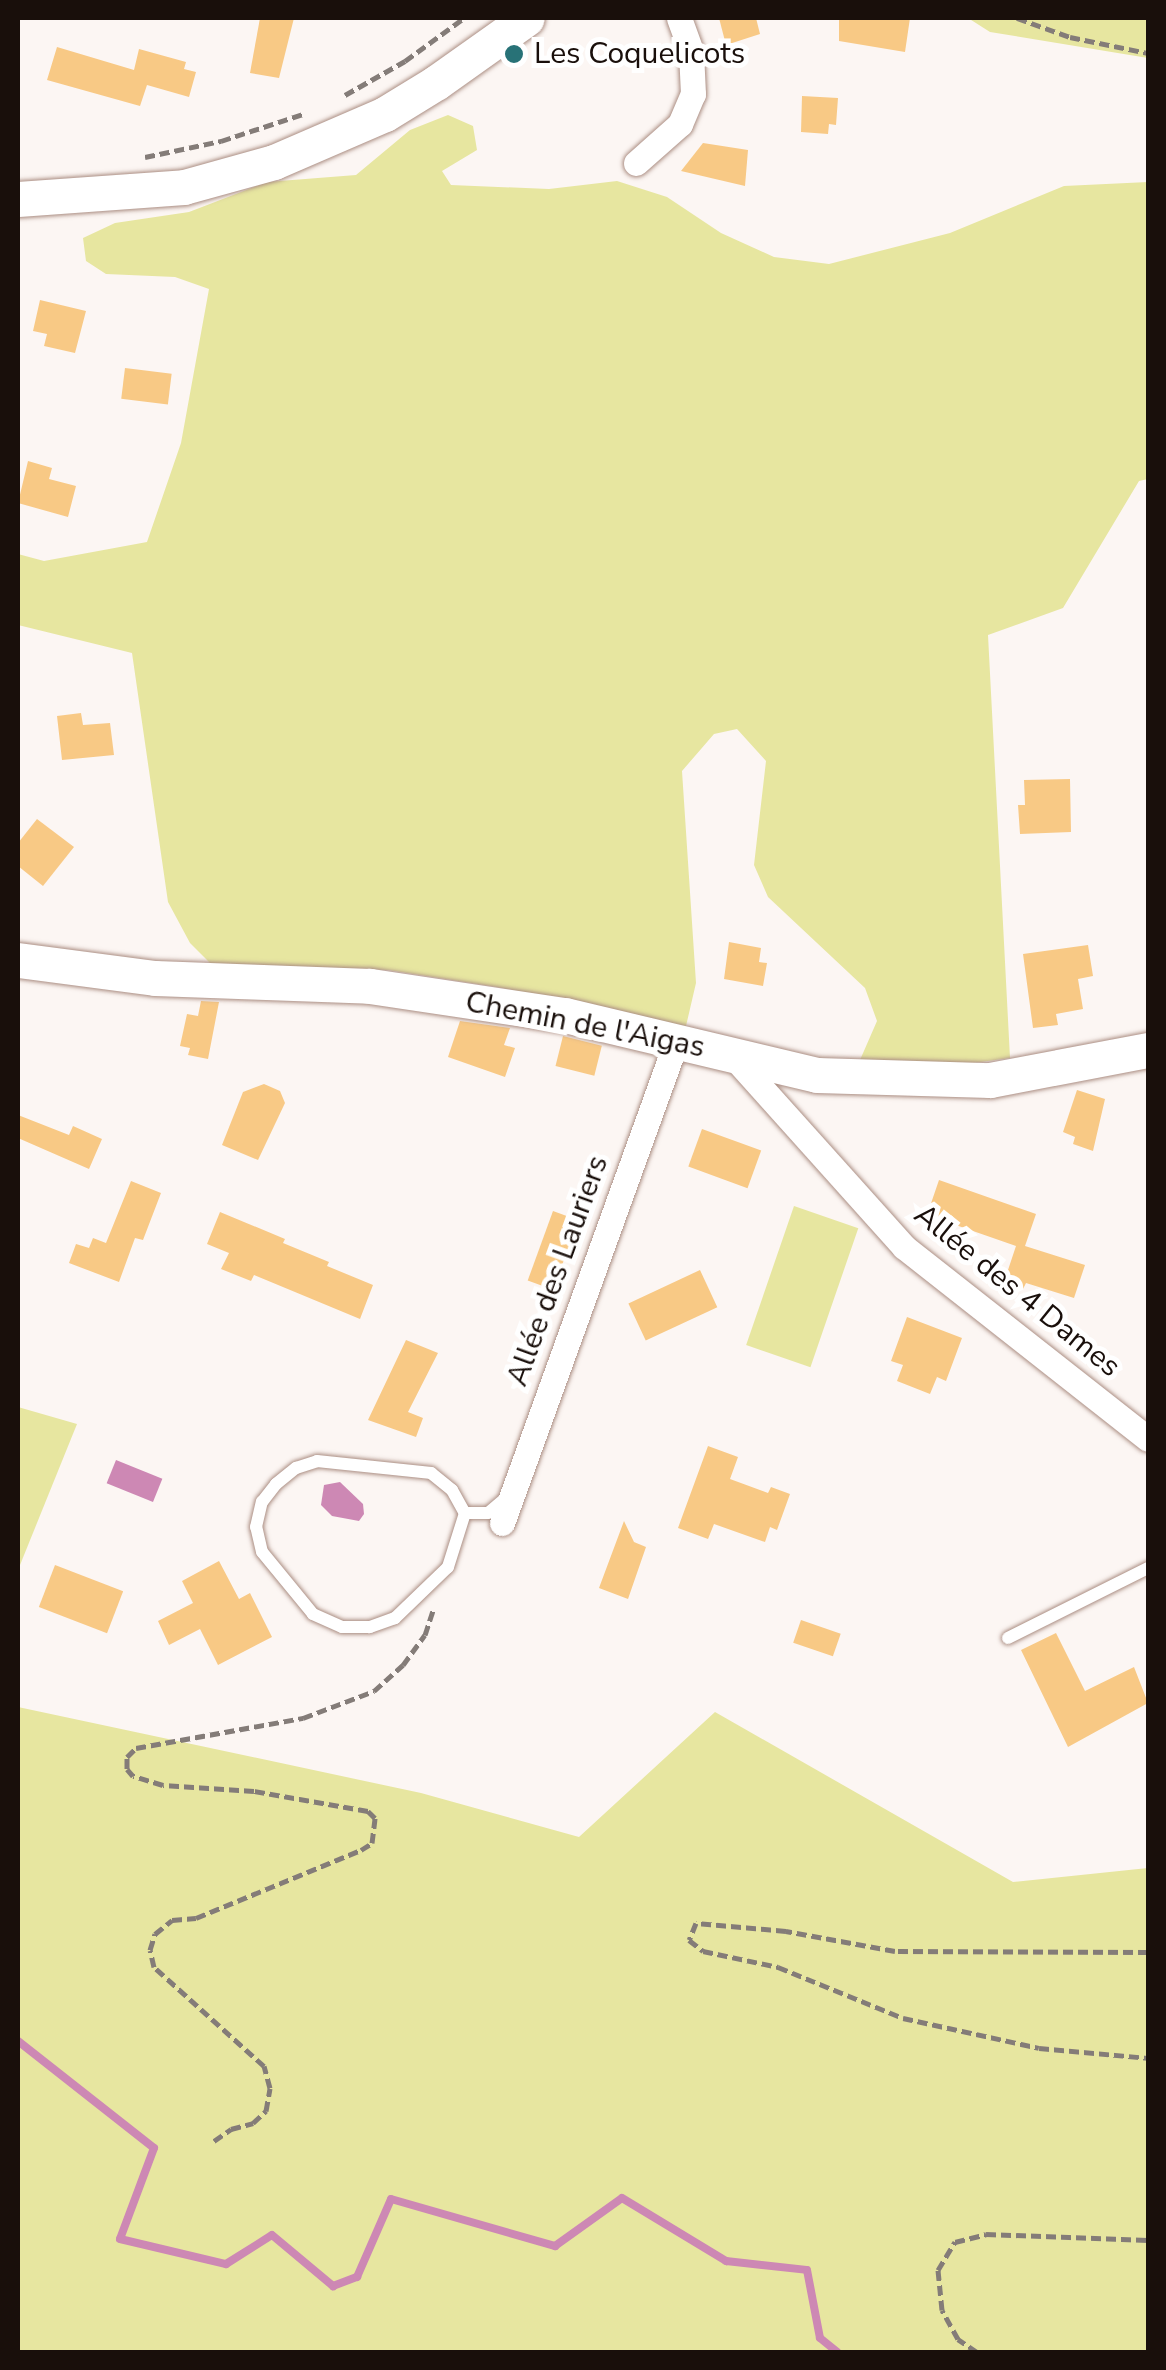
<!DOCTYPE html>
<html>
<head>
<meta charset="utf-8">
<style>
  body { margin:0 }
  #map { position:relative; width:1166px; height:2370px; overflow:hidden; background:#fcf6f3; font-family:"Nunito Sans",sans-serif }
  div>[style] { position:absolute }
  .green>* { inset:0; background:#e7e6a0; transform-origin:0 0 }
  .water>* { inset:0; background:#cd88b4; transform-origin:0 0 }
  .stream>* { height:8px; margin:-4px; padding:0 4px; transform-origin:4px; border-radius:4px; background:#cd88b4 }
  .building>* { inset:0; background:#f8c985; transform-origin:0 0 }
  .path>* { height:5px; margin-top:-2.5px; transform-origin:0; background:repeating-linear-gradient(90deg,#847c78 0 10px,transparent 0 15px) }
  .roads { filter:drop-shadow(0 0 2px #ab8e83) drop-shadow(0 0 2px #ab8e83) }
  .lane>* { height:12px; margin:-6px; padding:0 6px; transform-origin:6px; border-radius:6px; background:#fff }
  .street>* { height:25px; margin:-12.5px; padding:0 12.5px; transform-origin:12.5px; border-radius:12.5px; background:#fff }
  .secondary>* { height:35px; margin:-17.5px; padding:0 17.5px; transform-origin:17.5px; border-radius:17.5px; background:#fff }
  .dots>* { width:28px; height:28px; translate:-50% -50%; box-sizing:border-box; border:5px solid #fff; border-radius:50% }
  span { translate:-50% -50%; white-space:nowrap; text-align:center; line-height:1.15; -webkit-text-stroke:10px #fff; paint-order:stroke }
  .poi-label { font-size:30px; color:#190f0b }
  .left { translate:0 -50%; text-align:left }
  .street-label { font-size:30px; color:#190f0b }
  .frame { position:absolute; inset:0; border:20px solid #190f0b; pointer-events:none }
</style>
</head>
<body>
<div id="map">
  <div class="green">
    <div style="clip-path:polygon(968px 18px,1148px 18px,1148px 58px,990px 32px)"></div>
    <div style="clip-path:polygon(448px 115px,473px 126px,477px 150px,442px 171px,451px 185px,549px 189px,617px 181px,667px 197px,721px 233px,774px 257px,829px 264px,950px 233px,1064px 186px,1148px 182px,1148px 479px,1139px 481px,1063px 608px,988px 635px,1010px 1058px,966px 1064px,860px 1060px,877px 1021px,865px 988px,768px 897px,754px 865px,766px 761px,737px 729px,714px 734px,682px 771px,696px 983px,686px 1026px,497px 987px,388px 970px,212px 965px,190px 943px,168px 902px,132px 653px,18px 625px,18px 554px,44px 561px,147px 542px,181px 443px,209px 289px,175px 277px,106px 274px,86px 261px,83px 238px,115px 223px,189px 212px,267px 182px,356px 175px,410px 130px)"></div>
    <div style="left:794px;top:1206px;width:68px;height:147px;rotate:19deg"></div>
    <div style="clip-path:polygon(18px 1407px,77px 1424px,18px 1570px)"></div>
    <div style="clip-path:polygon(18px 1707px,421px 1793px,579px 1837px,715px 1712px,1013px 1882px,1148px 1868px,1148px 2352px,18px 2352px)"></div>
  </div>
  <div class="water">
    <div style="left:116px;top:1460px;width:50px;height:25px;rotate:22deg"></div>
    <div style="clip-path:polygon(340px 1482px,363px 1504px,364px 1514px,359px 1521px,332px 1516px,321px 1505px,324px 1485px)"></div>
  </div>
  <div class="stream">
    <div style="left:18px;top:2041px;width:173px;rotate:38.2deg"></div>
    <div style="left:154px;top:2148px;width:97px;rotate:110.5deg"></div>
    <div style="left:120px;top:2239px;width:109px;rotate:13.3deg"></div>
    <div style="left:226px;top:2264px;width:54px;rotate:-32.2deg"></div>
    <div style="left:272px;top:2235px;width:80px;rotate:39.9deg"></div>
    <div style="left:333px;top:2286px;width:26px;rotate:-21deg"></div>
    <div style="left:357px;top:2277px;width:85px;rotate:-66.4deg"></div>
    <div style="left:391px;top:2199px;width:171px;rotate:16deg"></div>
    <div style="left:555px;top:2246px;width:82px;rotate:-35.6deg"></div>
    <div style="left:622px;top:2198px;width:122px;rotate:31.2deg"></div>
    <div style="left:726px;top:2261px;width:81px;rotate:6.3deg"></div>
    <div style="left:807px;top:2270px;width:69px;rotate:79.2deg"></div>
    <div style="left:820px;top:2338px;width:22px;rotate:39deg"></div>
  </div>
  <div class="building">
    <div style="clip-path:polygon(260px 18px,294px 18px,279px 78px,250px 73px)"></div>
    <div style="clip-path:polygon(719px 18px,756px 18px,760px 34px,726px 45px)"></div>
    <div style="clip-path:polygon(839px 18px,910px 18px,905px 52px,839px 41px)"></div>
    <div style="clip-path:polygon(57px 47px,134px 70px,139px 49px,186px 62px,184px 69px,196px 72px,189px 97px,147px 85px,140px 106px,47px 80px)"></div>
    <div style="clip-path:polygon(802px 96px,838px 98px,836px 125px,829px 124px,828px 134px,801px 132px)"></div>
    <div style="clip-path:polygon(703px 143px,748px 150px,745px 186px,681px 171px)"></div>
    <div style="clip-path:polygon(40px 300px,86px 311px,75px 353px,44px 346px,47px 334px,33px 331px)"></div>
    <div style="left:125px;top:368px;width:47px;height:31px;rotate:7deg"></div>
    <div style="clip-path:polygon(28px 461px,52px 468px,49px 479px,76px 486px,68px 517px,18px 503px)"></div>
    <div style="clip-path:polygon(81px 713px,83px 725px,110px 723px,114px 755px,62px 760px,57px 716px)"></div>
    <div style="clip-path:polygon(1070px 779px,1071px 832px,1020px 834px,1018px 805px,1025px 805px,1024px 780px)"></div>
    <div style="clip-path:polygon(37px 819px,74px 847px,43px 886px,18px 866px,18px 843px)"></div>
    <div style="clip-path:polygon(729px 942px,761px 948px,759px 962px,767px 963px,763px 986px,724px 979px)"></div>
    <div style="clip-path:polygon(1088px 945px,1093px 976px,1078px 979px,1083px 1009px,1056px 1014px,1058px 1025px,1033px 1028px,1023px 954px)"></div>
    <div style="clip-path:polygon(201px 1001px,219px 1002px,208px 1059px,188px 1055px,190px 1048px,180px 1046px,187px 1014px,198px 1016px)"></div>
    <div style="clip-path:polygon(460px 1021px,510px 1028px,504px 1045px,515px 1048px,505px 1077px,448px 1057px)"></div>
    <div style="left:563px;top:1036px;width:40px;height:31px;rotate:14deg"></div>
    <div style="clip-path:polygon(264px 1084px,280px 1091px,285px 1103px,258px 1160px,222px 1145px,243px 1092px)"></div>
    <div style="clip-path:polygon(1077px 1090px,1105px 1099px,1093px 1151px,1073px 1144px,1075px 1137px,1063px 1132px)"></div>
    <div style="clip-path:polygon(18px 1115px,69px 1135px,73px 1126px,102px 1139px,89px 1169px,18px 1138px)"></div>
    <div style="left:702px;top:1129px;width:63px;height:40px;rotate:20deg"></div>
    <div style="clip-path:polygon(939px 1180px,1036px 1214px,1025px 1246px,1085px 1265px,1074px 1298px,1026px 1283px,1023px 1289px,1004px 1282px,1016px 1246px,927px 1215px)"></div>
    <div style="clip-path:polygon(131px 1181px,161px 1193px,143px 1240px,135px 1238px,119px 1282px,69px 1263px,76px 1244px,89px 1248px,93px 1238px,106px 1243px)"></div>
    <div style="left:553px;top:1211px;width:27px;height:74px;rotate:20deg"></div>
    <div style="clip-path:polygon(220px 1212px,285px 1239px,283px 1243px,329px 1262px,327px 1266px,373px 1285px,360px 1319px,254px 1275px,251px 1281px,221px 1269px,229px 1253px,207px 1244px)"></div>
    <div style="left:700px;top:1270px;width:41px;height:79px;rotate:65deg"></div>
    <div style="clip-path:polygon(907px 1317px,962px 1338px,946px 1381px,937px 1377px,930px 1394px,897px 1381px,903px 1365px,891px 1361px)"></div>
    <div style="clip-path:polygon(406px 1340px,438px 1353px,408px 1412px,423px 1418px,416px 1437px,368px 1420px)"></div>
    <div style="clip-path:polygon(708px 1446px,738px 1457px,730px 1479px,768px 1493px,771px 1487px,790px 1494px,777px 1530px,770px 1527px,765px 1542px,714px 1524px,708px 1539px,678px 1528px)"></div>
    <div style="clip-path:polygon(624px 1521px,634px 1542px,646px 1547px,628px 1599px,599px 1588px)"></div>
    <div style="clip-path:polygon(219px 1561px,239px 1599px,250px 1593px,272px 1637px,218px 1665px,200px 1629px,169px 1645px,158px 1621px,193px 1603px,182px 1581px)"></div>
    <div style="left:55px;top:1565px;width:73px;height:45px;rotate:21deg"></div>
    <div style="left:801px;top:1620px;width:42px;height:24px;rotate:19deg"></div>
    <div style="clip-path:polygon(1056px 1633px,1085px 1691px,1134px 1667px,1148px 1703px,1068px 1747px,1021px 1650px)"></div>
  </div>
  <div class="path">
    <div style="left:1017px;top:18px;width:56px;rotate:19.7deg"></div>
    <div style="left:1070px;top:37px;width:80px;rotate:11.6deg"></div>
    <div style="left:345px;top:95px;width:69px;rotate:-29.5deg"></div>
    <div style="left:405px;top:61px;width:73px;rotate:-36.1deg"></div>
    <div style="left:145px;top:157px;width:78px;rotate:-11.9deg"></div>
    <div style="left:221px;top:141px;width:86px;rotate:-18.2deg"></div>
    <div style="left:1148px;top:1952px;width:253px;rotate:-179.8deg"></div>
    <div style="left:895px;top:1951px;width:111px;rotate:-169.6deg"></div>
    <div style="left:786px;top:1931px;width:90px;rotate:-174.9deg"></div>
    <div style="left:696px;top:1923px;width:18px;rotate:112deg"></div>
    <div style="left:689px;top:1940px;width:18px;rotate:38deg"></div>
    <div style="left:703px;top:1951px;width:77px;rotate:12deg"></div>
    <div style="left:778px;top:1967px;width:135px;rotate:22.2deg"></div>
    <div style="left:903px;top:2018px;width:139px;rotate:12.4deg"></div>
    <div style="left:1039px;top:2048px;width:109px;rotate:5.2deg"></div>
    <div style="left:214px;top:2141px;width:21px;rotate:-35deg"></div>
    <div style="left:231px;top:2129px;width:23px;rotate:-15deg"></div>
    <div style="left:253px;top:2123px;width:18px;rotate:-43deg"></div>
    <div style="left:266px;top:2111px;width:23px;rotate:-80deg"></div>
    <div style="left:270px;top:2088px;width:23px;rotate:-105deg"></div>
    <div style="left:264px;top:2066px;width:148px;rotate:-138deg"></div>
    <div style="left:154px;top:1967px;width:17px;rotate:-103deg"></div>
    <div style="left:150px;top:1950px;width:17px;rotate:-73deg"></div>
    <div style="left:155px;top:1934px;width:22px;rotate:-39deg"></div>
    <div style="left:172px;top:1920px;width:24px;rotate:-5deg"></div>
    <div style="left:196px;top:1918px;width:178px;rotate:-22.4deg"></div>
    <div style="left:361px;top:1850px;width:13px;rotate:-32deg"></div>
    <div style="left:372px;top:1843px;width:25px;rotate:-83deg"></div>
    <div style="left:375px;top:1818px;width:10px;rotate:-135deg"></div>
    <div style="left:368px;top:1811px;width:116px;rotate:-170deg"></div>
    <div style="left:254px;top:1791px;width:91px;rotate:-176.2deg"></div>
    <div style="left:163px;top:1785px;width:31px;rotate:-163deg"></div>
    <div style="left:133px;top:1776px;width:9px;rotate:-131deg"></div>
    <div style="left:127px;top:1769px;width:12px;rotate:-90deg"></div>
    <div style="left:127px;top:1757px;width:13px;rotate:-45deg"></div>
    <div style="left:136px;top:1748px;width:170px;rotate:-10.2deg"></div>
    <div style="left:303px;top:1718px;width:76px;rotate:-20.8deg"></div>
    <div style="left:374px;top:1691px;width:39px;rotate:-42deg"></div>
    <div style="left:403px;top:1665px;width:37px;rotate:-54deg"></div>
    <div style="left:425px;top:1635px;width:29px;rotate:-72deg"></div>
    <div style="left:977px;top:2352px;width:23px;rotate:-146deg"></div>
    <div style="left:958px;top:2339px;width:33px;rotate:-119deg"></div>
    <div style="left:942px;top:2310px;width:40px;rotate:-95.7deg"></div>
    <div style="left:938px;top:2270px;width:33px;rotate:-59deg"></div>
    <div style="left:955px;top:2242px;width:32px;rotate:-14deg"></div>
    <div style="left:986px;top:2234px;width:162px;rotate:2.1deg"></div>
  </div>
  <div class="roads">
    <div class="lane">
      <div style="left:465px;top:1513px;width:57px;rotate:107.5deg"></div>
      <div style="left:448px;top:1567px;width:74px;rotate:136.1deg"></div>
      <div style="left:395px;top:1618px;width:27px;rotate:160deg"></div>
      <div style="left:370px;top:1627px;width:28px;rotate:180deg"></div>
      <div style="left:342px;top:1627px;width:32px;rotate:-156deg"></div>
      <div style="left:313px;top:1614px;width:80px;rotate:-129.4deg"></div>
      <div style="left:262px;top:1552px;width:26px;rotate:-103deg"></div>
      <div style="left:256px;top:1527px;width:26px;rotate:-77deg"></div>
      <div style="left:262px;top:1502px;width:23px;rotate:-52deg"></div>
      <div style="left:276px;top:1484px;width:26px;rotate:-39deg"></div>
      <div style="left:296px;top:1468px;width:22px;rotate:-18deg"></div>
      <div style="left:317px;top:1461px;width:115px;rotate:6deg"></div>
      <div style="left:431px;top:1473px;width:27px;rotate:39deg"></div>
      <div style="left:452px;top:1490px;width:26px;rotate:61deg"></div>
      <div style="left:465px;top:1513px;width:23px"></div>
      <div style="left:488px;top:1513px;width:25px;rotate:-40deg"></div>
      <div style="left:1008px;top:1638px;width:157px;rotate:-26.6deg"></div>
    </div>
    <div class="street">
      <div style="left:636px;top:163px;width:59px;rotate:-41.6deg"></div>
      <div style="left:680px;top:124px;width:33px;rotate:-67deg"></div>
      <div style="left:693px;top:94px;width:43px;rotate:-92.7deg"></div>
      <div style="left:691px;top:51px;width:35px;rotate:-110deg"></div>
      <div style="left:731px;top:1054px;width:259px;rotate:48.1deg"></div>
      <div style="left:904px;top:1247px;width:310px;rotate:38.2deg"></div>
      <div style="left:502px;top:1523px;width:512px;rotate:-70.11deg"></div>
    </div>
    <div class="secondary">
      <div style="left:18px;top:199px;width:166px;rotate:-4.1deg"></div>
      <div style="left:184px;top:187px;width:93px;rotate:-15.5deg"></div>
      <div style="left:274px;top:162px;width:121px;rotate:-23.4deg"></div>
      <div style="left:385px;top:114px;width:61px;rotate:-31.6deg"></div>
      <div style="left:437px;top:82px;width:110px;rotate:-35.4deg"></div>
      <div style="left:18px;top:960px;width:138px;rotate:7.5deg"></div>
      <div style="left:155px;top:978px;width:215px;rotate:2.1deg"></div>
      <div style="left:370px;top:986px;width:197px;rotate:8.5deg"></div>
      <div style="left:565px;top:1015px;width:259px;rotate:13.4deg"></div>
      <div style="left:817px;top:1075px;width:173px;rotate:1.7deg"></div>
      <div style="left:990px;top:1080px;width:161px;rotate:-10.8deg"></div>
    </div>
  </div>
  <div class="dots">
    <div style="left:514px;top:54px;background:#287277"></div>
  </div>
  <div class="poi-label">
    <span class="left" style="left:534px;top:54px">Les Coquelicots</span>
  </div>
  <div class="street-label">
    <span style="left:585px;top:1025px;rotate:11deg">Chemin de l'Aigas</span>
    <span style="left:558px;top:1271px;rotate:-70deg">Allée des Lauriers</span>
    <span style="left:1017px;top:1291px;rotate:39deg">Allée des 4 Dames</span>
  </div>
  <div class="frame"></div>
</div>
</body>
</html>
